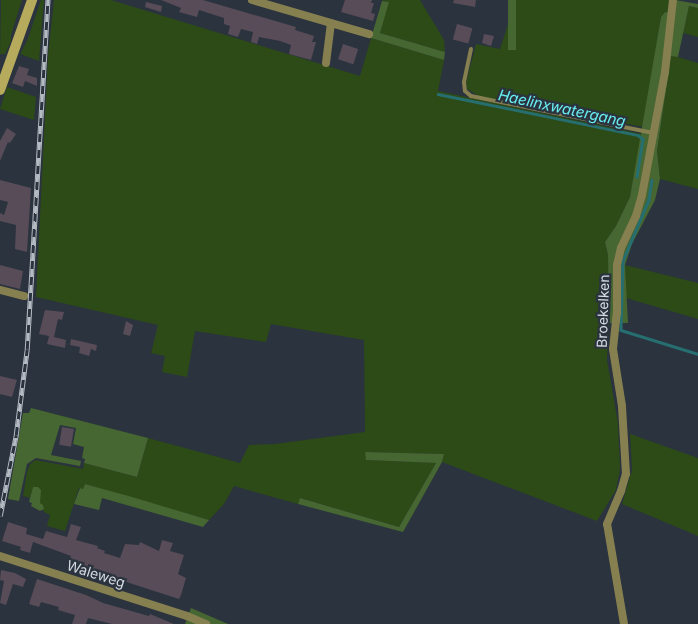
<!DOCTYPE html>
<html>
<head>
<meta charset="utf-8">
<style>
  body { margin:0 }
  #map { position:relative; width:698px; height:624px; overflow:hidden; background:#2a333e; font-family:Inter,sans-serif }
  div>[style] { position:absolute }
  .green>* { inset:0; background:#2c4b17 }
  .forest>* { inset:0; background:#466632; transform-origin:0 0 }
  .stream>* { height:2.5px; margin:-1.25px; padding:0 1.25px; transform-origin:1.25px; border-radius:1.25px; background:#266e70 }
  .building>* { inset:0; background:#574c57; transform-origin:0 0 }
  .lane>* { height:4px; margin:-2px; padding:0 2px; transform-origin:2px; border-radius:2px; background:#867f50 }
  .street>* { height:8px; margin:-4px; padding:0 4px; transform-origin:4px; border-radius:4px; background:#867f50 }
  .secondary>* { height:10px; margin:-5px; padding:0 5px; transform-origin:5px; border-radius:5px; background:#b6aa5d }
  .rail>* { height:4.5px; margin-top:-2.25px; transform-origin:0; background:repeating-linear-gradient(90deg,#2a333e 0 8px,#b5bbc3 0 16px); box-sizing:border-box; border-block:1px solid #b5bbc3 }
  span { translate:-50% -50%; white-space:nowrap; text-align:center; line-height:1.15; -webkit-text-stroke:4.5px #2a333e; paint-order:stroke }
  .street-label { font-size:14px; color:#d6dbe2 }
  .water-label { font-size:15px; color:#69eff3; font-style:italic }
</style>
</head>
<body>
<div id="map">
  <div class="green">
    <div style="clip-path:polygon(1px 0,22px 0,11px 35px,11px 41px,5px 54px,0 54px)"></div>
    <div style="clip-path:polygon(41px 0,44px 0,39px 61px,20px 54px,27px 41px)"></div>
    <div style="clip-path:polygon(54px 0,111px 0,360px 76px,371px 38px,444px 60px,438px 91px,642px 134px,630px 197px,616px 226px,605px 242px,608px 255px,609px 323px,607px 360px,618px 423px,620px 469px,616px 490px,597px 521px,442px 462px,443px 454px,365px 452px,366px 460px,436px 463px,399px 527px,300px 498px,298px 504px,234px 486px,224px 504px,209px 520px,85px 484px,83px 489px,79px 488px,65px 531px,47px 526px,50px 515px,44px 512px,33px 487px,30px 498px,23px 496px,27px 472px,30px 464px,36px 460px,83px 469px,84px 463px,137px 477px,148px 438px,240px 463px,249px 445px,275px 444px,365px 432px,364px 340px,271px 324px,266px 342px,195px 331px,187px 377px,162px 372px,165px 356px,151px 353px,158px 325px,36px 297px,48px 55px)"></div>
    <div style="clip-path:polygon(381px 0,420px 0,444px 40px,445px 52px,380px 33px,388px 2px)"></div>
    <div style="clip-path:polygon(516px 0,669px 0,668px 12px,665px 12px,661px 17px,643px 127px,479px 96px,467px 89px,466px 83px,476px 44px,500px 49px)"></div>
    <div style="clip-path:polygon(689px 6px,698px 8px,698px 37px,683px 33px)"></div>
    <div style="clip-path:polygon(671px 55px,698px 63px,698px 189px,660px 179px,657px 151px)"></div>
    <div style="clip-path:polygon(7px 87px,36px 97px,34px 120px,0 109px)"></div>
    <div style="clip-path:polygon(625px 265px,698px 283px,698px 319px,626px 298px)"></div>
    <div style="clip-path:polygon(630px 434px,698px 458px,698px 536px,622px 504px,632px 470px)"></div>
  </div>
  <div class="forest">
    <div style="left:508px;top:0;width:8px;height:50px"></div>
    <div style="clip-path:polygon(675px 0,698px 4px,698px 8px,689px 6px,678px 57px,671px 56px,657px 151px,660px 179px,655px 200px,632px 244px,625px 265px,628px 323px,609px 323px,608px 255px,605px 242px,616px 226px,630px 197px,661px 17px,665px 12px,673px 13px)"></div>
    <div style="clip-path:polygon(382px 1px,389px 2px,380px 33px,445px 52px,444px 60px,371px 38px)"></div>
    <div style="clip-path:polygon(31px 408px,148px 438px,137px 477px,84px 463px,85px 459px,82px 458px,84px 447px,73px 444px,76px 428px,60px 425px,51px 455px,81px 461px,80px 466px,36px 458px,27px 464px,19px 501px,8px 499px,23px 413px,29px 413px)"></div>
    <div style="clip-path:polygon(365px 452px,444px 454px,442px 462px,403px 532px,298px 504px,300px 498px,399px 527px,436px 463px,366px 460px)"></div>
    <div style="clip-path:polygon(85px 484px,132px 497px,209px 520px,203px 527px,102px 498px,99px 510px,74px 504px,80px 488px,83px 489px)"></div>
    <div style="clip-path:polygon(33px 487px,38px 487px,41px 490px,40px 503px,43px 505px,44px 509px,40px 511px,31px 506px,32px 503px,29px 502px)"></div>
    <div style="clip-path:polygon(191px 608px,228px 624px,185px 624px)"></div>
  </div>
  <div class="stream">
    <div style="left:438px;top:94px;width:204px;rotate:11.6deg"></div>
    <div style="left:638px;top:135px;width:6px;rotate:39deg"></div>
    <div style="left:643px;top:139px;width:38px;rotate:99deg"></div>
    <div style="left:652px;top:180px;width:20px;rotate:99deg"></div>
    <div style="left:649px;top:200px;width:66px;rotate:113.1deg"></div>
    <div style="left:623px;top:261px;width:69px;rotate:91.7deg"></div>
    <div style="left:621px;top:330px;width:81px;rotate:17.3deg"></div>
  </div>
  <div class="building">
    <div style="clip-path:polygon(161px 0,203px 0,296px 27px,295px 30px,314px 36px,312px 42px,316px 42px,311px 60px,289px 54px,291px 45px,280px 41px,259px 37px,257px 44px,251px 42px,253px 32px,241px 29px,238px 37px,228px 34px,230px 26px,224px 24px,224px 18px,199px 10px,197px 17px,179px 12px,181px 8px)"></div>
    <div style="clip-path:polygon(345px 0,372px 0,371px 3px,374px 3px,371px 13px,375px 14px,373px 21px,341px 12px)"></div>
    <div style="clip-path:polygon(454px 0,476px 0,475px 7px,453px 3px)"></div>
    <div style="clip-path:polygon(146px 2px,162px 6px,161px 12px,145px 7px)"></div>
    <div style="left:457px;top:24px;width:16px;height:16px;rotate:15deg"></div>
    <div style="clip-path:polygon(484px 34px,494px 36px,491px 46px,482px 43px)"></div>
    <div style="left:343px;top:44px;width:16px;height:16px;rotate:18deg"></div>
    <div style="clip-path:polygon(19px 66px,29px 69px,27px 75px,37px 78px,37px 86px,25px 81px,23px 87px,12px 83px)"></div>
    <div style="clip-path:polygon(7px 128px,16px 134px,10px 143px,8px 142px,0 161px,0 141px)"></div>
    <div style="clip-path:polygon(0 180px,31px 188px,27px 252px,15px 249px,16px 225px,0 221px,0 213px,4px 215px,8px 202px,0 200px)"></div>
    <div style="clip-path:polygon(0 265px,23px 271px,20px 289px,0 284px)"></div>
    <div style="clip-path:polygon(45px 310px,64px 312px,62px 320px,58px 319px,54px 337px,66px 340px,65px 348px,47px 344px,49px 336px,39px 334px)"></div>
    <div style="clip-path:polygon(126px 321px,133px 325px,130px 336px,123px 334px)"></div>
    <div style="clip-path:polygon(71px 339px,97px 345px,96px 351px,91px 349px,89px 356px,79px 353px,80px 347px,70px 345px)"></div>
    <div style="clip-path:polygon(0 376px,17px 380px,12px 397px,0 394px)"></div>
    <div style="left:62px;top:427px;width:12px;height:18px;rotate:9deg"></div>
    <div style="clip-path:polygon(8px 522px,27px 528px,26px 534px,43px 539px,46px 531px,67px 537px,71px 524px,81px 527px,76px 540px,98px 546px,97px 548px,105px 551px,104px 553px,120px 558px,125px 544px,139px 545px,140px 542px,159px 551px,162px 540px,173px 543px,170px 551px,184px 555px,178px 574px,186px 578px,181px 595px,179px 599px,80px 567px,80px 565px,69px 561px,71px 556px,33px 542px,30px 553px,20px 550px,21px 547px,2px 541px)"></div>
    <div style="clip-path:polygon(1px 570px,15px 573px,26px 579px,23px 587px,13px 584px,6px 605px,0 603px,4px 581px,0 580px)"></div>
    <div style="clip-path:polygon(37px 579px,86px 595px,103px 603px,149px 616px,150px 614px,174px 624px,112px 624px,88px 618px,86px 624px,72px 624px,75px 615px,58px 610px,59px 607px,41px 602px,39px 607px,29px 604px)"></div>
  </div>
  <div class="lane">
    <div style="left:471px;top:49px;width:34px;rotate:102deg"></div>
    <div style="left:464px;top:82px;width:9px;rotate:84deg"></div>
    <div style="left:465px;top:91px;width:8px;rotate:40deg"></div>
    <div style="left:471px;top:96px;width:186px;rotate:11.5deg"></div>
  </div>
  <div class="street">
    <div style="left:252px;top:0;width:122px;rotate:16.2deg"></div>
    <div style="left:326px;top:63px;width:40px;rotate:-82.9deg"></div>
    <div style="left:0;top:290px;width:25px;rotate:14deg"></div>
    <div style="left:0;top:556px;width:196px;rotate:17.8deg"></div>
    <div style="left:187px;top:616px;width:21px;rotate:23deg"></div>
    <div style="left:624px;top:624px;width:101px;rotate:-99.6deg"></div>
    <div style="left:607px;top:524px;width:36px;rotate:-67deg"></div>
    <div style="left:621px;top:491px;width:18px;rotate:-74deg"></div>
    <div style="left:626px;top:474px;width:68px;rotate:-93.4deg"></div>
    <div style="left:622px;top:406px;width:58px;rotate:-99deg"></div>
    <div style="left:613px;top:349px;width:36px;rotate:-84deg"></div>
    <div style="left:617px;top:313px;width:48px;rotate:-90deg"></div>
    <div style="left:617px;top:265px;width:17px;rotate:-77deg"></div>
    <div style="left:621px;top:248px;width:35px;rotate:-65deg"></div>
    <div style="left:636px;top:216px;width:22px;rotate:-74deg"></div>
    <div style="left:642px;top:195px;width:125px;rotate:-79.4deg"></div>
    <div style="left:665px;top:72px;width:72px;rotate:-83.7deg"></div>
  </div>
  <div class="secondary">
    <div style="left:0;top:90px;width:96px;rotate:-70.4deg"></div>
  </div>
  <div class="rail">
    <div style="left:0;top:516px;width:83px;rotate:-78.8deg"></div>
    <div style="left:16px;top:435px;width:87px;rotate:-82.7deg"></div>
    <div style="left:27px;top:349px;width:350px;rotate:-86.6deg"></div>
  </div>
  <div class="street-label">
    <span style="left:603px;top:311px;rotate:-88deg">Broekelken</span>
    <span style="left:96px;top:574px;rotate:18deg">Waleweg</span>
  </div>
  <div class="water-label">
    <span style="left:562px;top:108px;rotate:12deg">Haelinxwatergang</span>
  </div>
</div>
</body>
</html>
